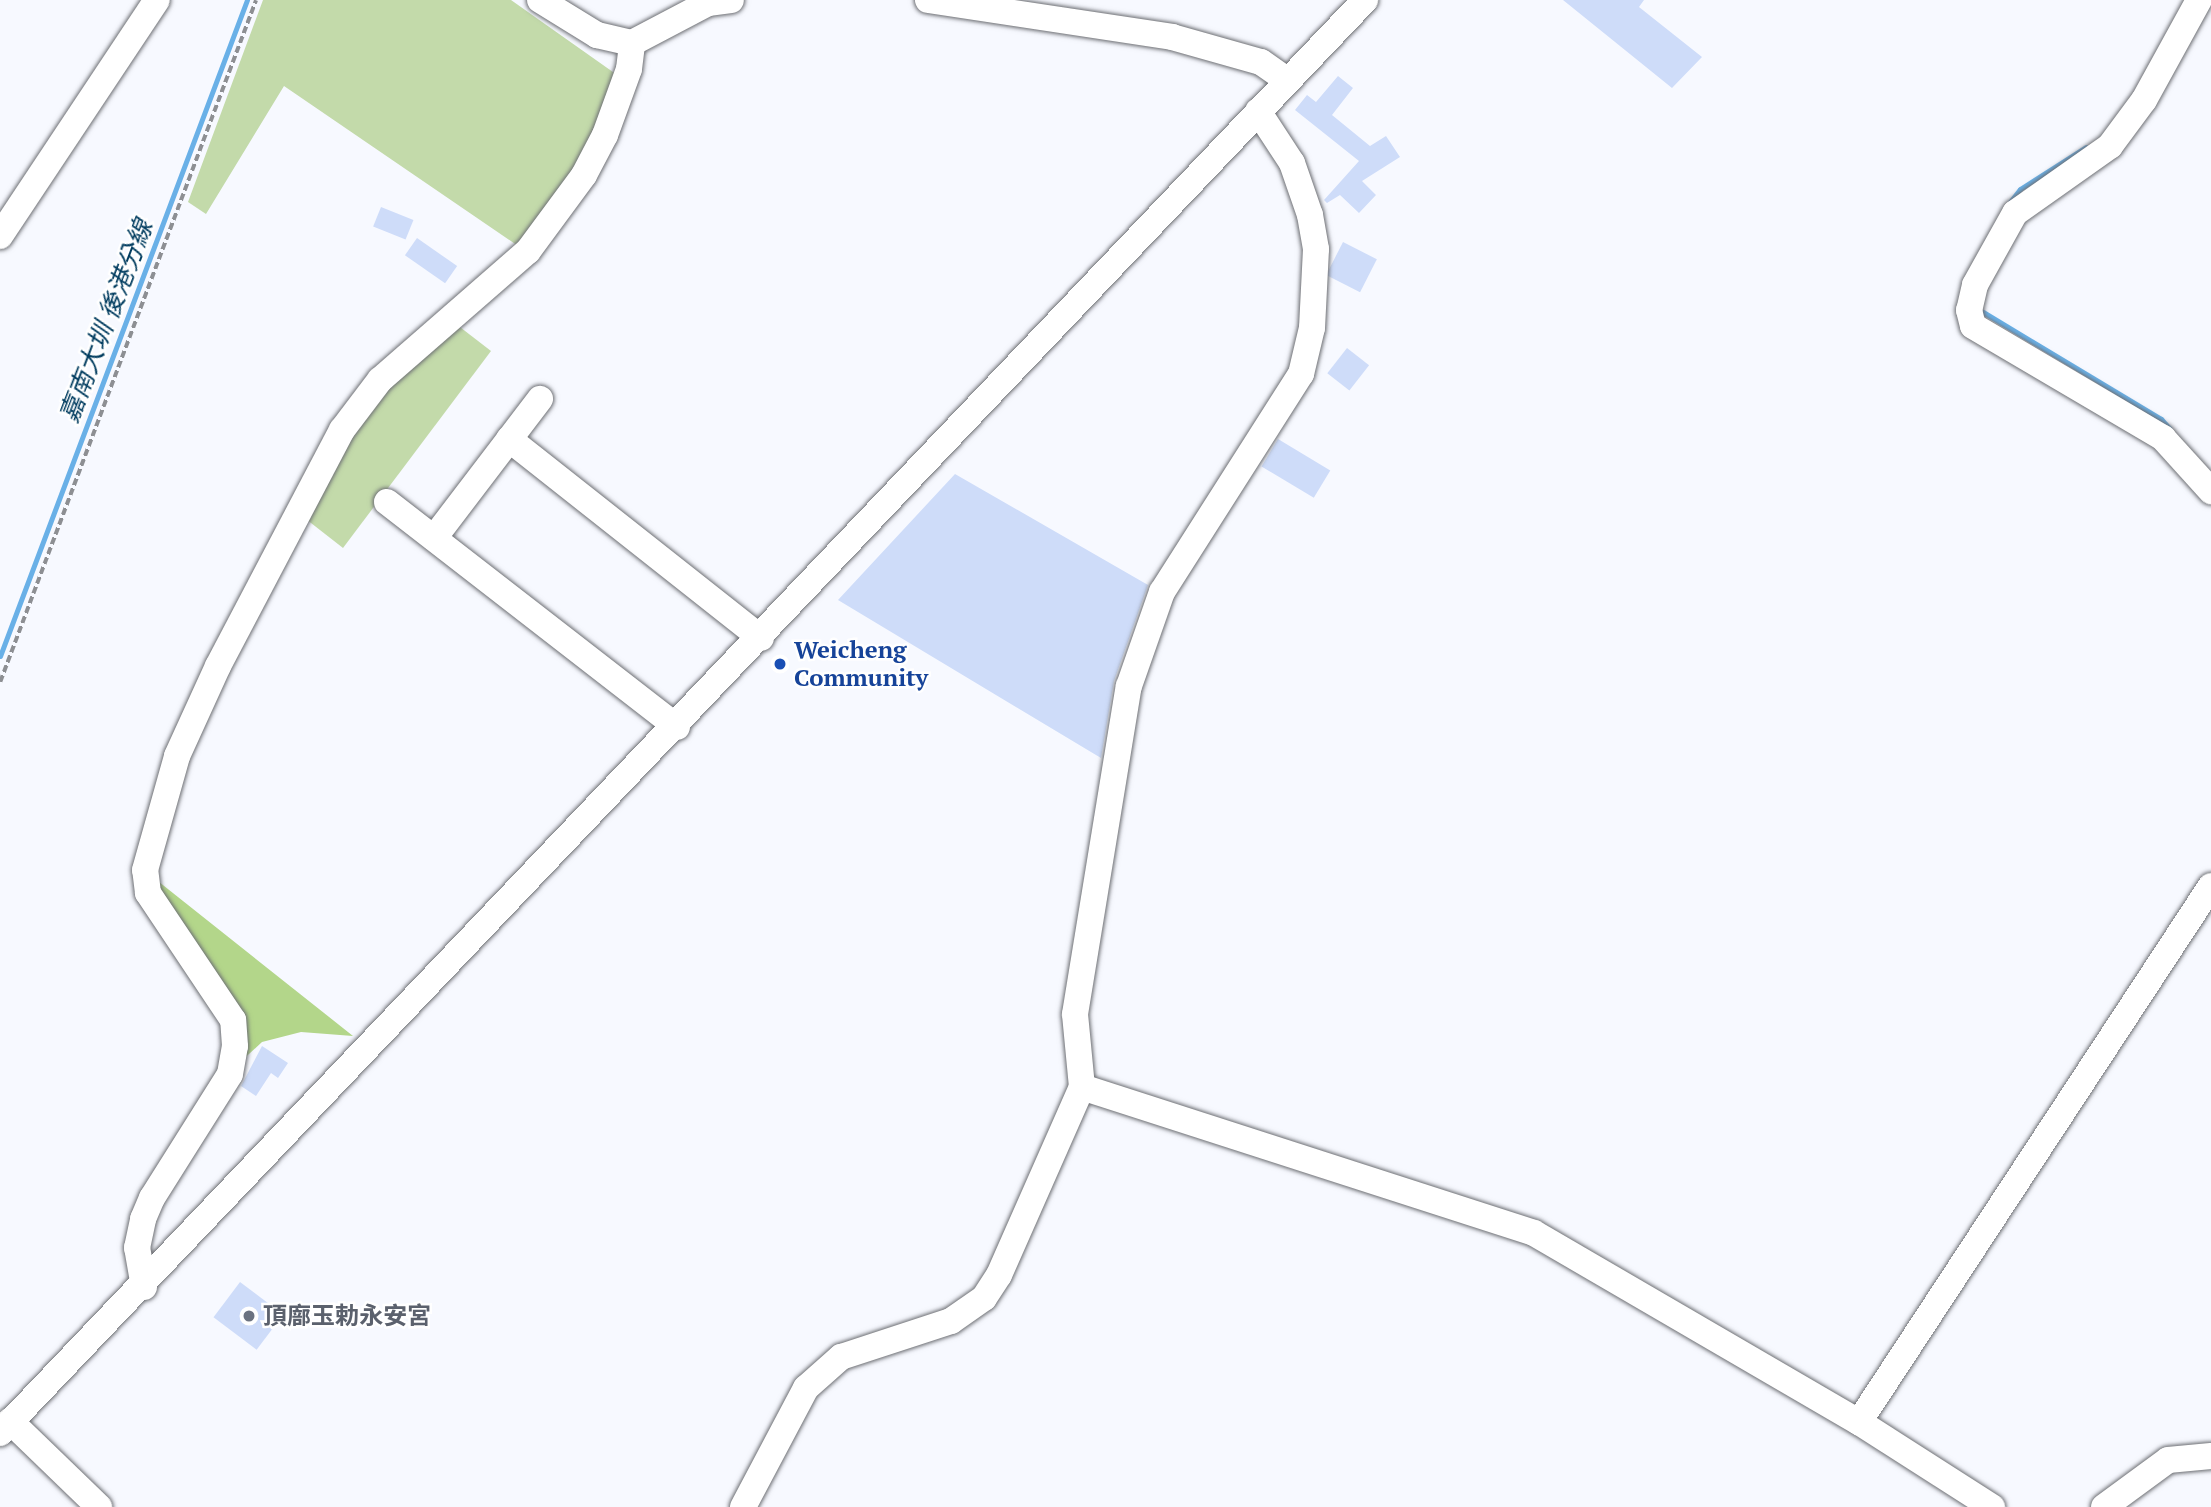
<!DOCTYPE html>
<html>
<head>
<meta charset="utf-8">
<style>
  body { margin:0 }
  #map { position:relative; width:2211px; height:1507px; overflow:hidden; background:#f7f9ff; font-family:"PT Serif","Noto Sans TC",serif }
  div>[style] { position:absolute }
  .green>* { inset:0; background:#c3daaa }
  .forest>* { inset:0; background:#b3d68a }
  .stream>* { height:5px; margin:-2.5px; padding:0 2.5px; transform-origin:2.5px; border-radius:2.5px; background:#69b0e7 }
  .building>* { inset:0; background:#cedcf9; transform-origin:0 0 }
  .path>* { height:3.5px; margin-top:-1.75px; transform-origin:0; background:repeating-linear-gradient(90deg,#8d8f93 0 7px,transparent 0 10.5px) }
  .roads { filter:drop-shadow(0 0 2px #6d6f74) drop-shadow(0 0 2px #6d6f74) }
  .minor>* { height:26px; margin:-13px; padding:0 13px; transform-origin:13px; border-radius:13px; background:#fff }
  .dots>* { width:19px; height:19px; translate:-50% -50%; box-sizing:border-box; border:4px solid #fff; border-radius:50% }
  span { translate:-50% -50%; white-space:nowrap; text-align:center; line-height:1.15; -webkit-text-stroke:5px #fff; paint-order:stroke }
  .transit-label { font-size:24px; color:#164399; font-weight:700 }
  .left { translate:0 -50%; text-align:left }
  .worship-label { font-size:24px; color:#5b616d; font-weight:700 }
  .water-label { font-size:26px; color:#013c5f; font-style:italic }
</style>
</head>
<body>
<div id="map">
  <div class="green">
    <div style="clip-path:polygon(263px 0,511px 0,620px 77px,580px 171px,521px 248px,284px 86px,206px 214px,188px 202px)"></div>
    <div style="clip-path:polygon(456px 324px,491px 351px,343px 548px,302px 516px,385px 383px)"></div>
  </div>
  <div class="forest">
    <div style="clip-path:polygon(149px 874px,353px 1036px,301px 1032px,262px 1042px,236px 1066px,241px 1046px)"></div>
  </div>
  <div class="stream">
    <div style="left:2010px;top:202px;width:16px;rotate:-52deg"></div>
    <div style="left:2020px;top:189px;width:78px;rotate:-32.5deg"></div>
    <div style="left:1983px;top:312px;width:208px;rotate:31deg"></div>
    <div style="left:2161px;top:419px;width:13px;rotate:48deg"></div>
    <div style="left:0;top:656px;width:701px;rotate:-69.37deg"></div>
  </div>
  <div class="building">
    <div style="clip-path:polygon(1563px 0,1644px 0,1639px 7px,1702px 57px,1672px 88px)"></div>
    <div style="clip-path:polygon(1338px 76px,1353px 88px,1332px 115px,1370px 146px,1386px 136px,1400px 157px,1362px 181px,1376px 195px,1359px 213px,1340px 195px,1327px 203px,1324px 200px,1359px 161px,1295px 110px,1307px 95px,1316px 102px)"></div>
    <div style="left:381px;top:207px;width:35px;height:21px;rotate:22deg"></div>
    <div style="left:417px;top:238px;width:49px;height:21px;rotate:35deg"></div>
    <div style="left:1343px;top:242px;width:38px;height:37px;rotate:27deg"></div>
    <div style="left:1347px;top:348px;width:28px;height:32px;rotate:38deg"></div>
    <div style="left:1278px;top:439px;width:61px;height:32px;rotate:31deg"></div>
    <div style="clip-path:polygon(955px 474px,1148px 585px,1114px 681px,1101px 758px,838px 600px)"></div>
    <div style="clip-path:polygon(262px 1046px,288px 1063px,278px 1078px,271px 1073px,256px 1096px,241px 1086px)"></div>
    <div style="left:240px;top:1282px;width:54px;height:44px;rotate:37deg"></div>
  </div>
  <div class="path">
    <div style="left:0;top:682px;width:728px;rotate:-69.43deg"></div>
  </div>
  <div class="roads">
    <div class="minor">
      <div style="left:540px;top:0;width:67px;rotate:31.6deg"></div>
      <div style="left:597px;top:35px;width:36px;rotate:13deg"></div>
      <div style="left:928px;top:0;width:247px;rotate:8.6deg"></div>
      <div style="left:1172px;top:37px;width:92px;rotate:15.7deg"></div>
      <div style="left:1261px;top:62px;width:32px;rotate:35deg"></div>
      <div style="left:2199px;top:0;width:114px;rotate:118.8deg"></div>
      <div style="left:2144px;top:100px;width:57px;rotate:126.5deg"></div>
      <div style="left:2110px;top:146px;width:116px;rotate:144.8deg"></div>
      <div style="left:2015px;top:213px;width:82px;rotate:119.1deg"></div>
      <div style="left:1975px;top:285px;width:26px;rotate:103deg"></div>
      <div style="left:1969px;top:310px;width:16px;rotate:76deg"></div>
      <div style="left:1973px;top:326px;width:221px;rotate:30.5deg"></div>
      <div style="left:2163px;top:438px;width:72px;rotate:47.8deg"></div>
      <div style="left:0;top:236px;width:283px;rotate:-56.4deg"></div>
      <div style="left:509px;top:439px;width:321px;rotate:38.3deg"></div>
      <div style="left:387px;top:502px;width:367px;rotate:37.8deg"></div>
      <div style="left:434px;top:538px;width:175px;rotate:-52.7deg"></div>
      <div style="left:1082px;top:1087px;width:475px;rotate:17.9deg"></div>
      <div style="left:1534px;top:1233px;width:376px;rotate:30.2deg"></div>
      <div style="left:1859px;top:1422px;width:158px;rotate:32.6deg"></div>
      <div style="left:144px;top:1287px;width:40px;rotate:-100deg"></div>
      <div style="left:137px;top:1248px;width:30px;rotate:-78deg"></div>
      <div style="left:143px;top:1219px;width:23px;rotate:-67deg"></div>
      <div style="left:152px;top:1198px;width:146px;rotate:-57.8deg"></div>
      <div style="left:230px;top:1074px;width:28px;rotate:-80deg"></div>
      <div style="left:235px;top:1046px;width:26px;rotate:-94deg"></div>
      <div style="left:233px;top:1020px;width:153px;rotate:-123.8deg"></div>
      <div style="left:148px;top:893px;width:23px;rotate:-97deg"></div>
      <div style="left:145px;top:870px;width:118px;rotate:-74.3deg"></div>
      <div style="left:177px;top:756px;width:99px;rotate:-65.5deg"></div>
      <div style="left:218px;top:666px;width:267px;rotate:-62.3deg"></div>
      <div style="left:342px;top:430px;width:63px;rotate:-52.8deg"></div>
      <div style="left:380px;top:380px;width:196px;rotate:-41.1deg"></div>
      <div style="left:528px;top:251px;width:94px;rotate:-53.6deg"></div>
      <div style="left:584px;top:175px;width:45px;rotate:-62.3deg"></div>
      <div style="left:605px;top:135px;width:70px;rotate:-70deg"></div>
      <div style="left:629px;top:69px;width:26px;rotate:-83deg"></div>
      <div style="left:632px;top:43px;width:86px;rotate:-27.8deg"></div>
      <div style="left:708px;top:3px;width:23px;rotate:-7deg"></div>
      <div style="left:10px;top:1421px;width:124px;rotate:44deg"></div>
      <div style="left:1859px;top:1422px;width:641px;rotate:-56.71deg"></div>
      <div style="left:0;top:1433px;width:1979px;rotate:-46.39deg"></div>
      <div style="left:743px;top:1507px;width:135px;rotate:-62.1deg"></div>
      <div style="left:806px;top:1388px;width:47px;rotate:-41.5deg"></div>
      <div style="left:841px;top:1357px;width:116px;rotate:-18.1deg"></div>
      <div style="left:951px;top:1321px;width:40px;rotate:-34.9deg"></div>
      <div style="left:984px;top:1298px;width:27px;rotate:-57deg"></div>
      <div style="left:999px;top:1275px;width:206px;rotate:-66.2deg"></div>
      <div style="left:1082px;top:1087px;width:73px;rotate:-95.5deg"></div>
      <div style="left:1075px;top:1014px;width:332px;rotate:-80.7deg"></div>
      <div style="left:1129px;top:686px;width:100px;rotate:-70.7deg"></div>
      <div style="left:1162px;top:592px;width:259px;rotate:-57.5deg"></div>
      <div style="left:1301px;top:374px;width:47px;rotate:-76.6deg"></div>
      <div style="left:1312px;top:328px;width:79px;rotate:-87.1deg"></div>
      <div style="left:1316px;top:249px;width:35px;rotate:-100deg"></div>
      <div style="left:1310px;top:215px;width:55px;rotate:-109.1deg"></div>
      <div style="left:1292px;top:163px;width:62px;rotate:-123.2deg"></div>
      <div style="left:2104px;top:1507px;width:79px;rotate:-36.3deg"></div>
      <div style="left:2168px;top:1460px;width:43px;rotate:-5.3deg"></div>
    </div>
  </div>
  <div class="dots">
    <div style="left:780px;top:664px;background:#1a4fb4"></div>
    <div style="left:249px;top:1316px;background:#6b7280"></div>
  </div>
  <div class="transit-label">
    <span class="left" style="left:794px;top:664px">Weicheng<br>Community</span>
  </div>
  <div class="worship-label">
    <span class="left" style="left:263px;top:1316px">頂廍玉勅永安宮</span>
  </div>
  <div class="water-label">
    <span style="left:106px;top:321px;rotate:-69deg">嘉南大圳 後港分線</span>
  </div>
</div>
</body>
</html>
